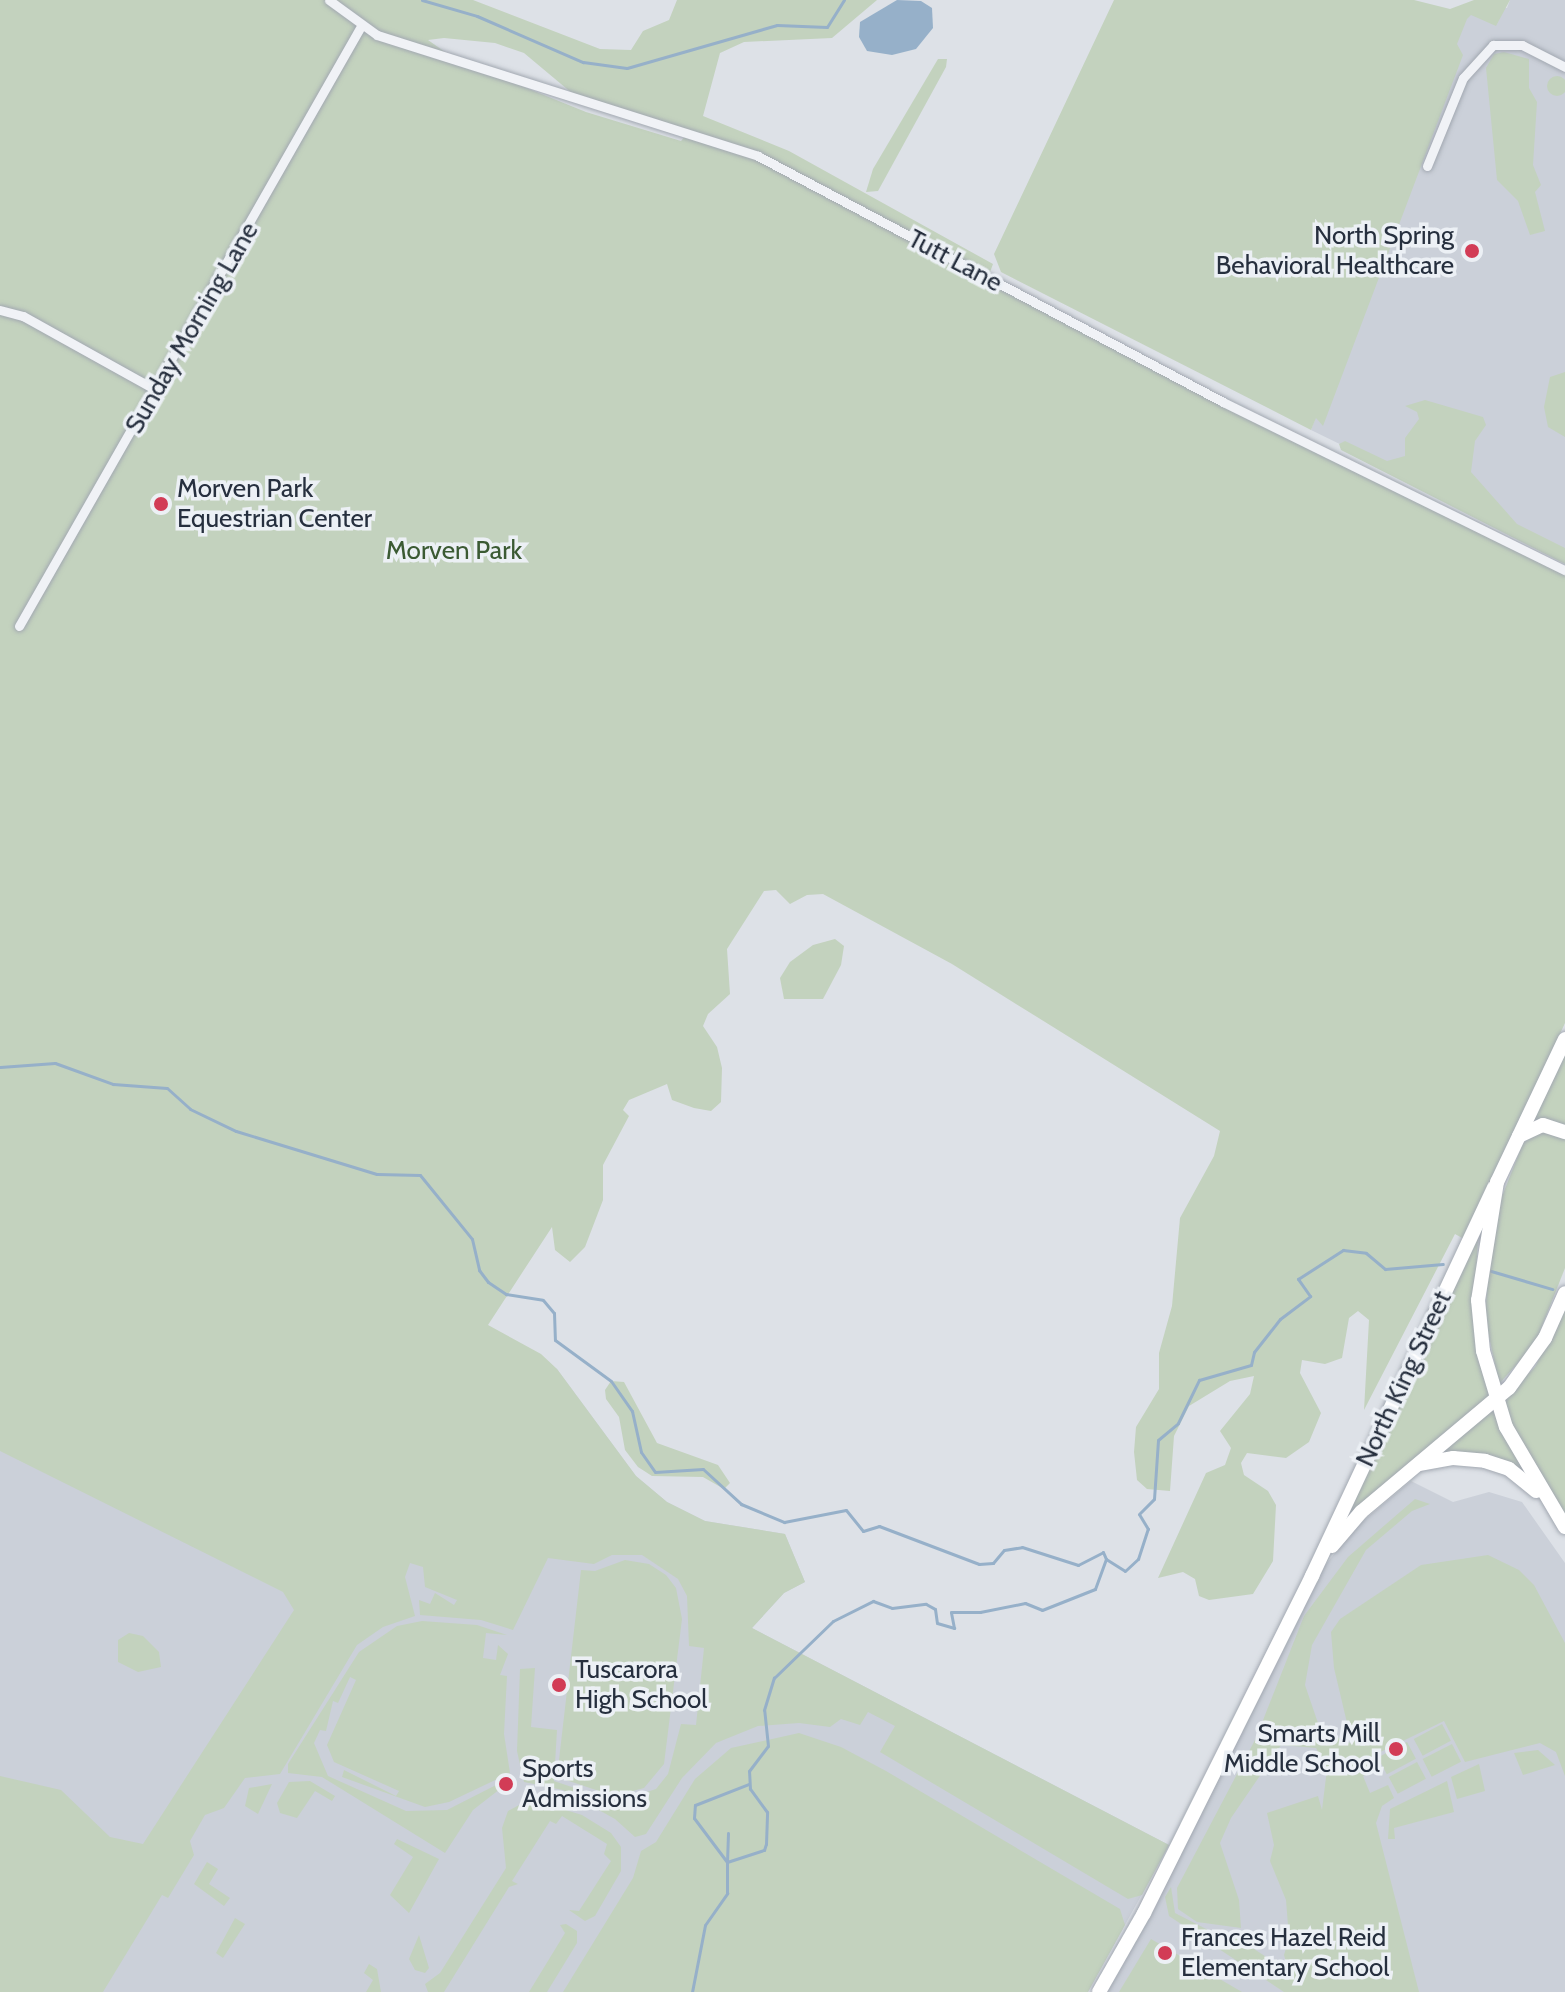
<!DOCTYPE html>
<html>
<head>
<meta charset="utf-8">
<style>
  body { margin:0 }
  #map { position:relative; width:1565px; height:1992px; overflow:hidden; background:#dde1e7; font-family:Cabin,sans-serif }
  div>[style] { position:absolute }
  .built>* { inset:0; background:#cbd0d9 }
  .green>* { inset:0; background:#c3d2be; transform-origin:0 0 }
  .round { border-radius:50% }
  .water>* { inset:0; background:#96b0c9 }
  .stream>* { height:3px; margin:-1.5px; padding:0 1.5px; transform-origin:1.5px; border-radius:1.5px; background:#96b0c9 }
  .roads { filter:drop-shadow(0 0 2px #a2a8b1) drop-shadow(0 0 2px #a2a8b1) }
  .minor>* { height:9px; margin:-4.5px; padding:0 4.5px; transform-origin:4.5px; border-radius:4.5px; background:#f0f2f6 }
  .primary>* { height:14px; margin:-7px; padding:0 7px; transform-origin:7px; border-radius:7px; background:#fff }
  .trunk>* { height:14px; margin:-7px; padding:0 7px; transform-origin:7px; border-radius:7px; background:#fff }
  .dots>* { width:22px; height:22px; translate:-50% -50%; box-sizing:border-box; border:4px solid #ecf0f5; border-radius:50% }
  span { translate:-50% -50%; white-space:nowrap; text-align:center; line-height:1.15; -webkit-text-stroke:7px #ecf0f5; paint-order:stroke }
  .poi-label { font-size:26px; color:#262f3e }
  .right { translate:-100% -50%; text-align:right }
  .left { translate:0 -50%; text-align:left }
  .street-label { font-size:26px; color:#262f3e }
  .park-label { font-size:26px; color:#3b5a33 }
</style>
</head>
<body>
<div id="map">
  <div class="built">
    <div style="clip-path:polygon(1510px 0,1565px 0,1565px 554px,1311px 430px,1442px 84px,1450px 9px,1507px 8px)"></div>
    <div style="clip-path:polygon(481px 1321px,557px 1369px,636px 1476px,667px 1502px,705px 1521px,785px 1534px,805px 1582px,784px 1593px,752px 1628px,1169px 1845px,1088px 1992px,0 1992px,0 1438px,311px 1594px)"></div>
    <div style="clip-path:polygon(1411px 1481px,1453px 1502px,1489px 1492px,1522px 1502px,1565px 1563px,1565px 1992px,1097px 1992px,1310px 1584px,1356px 1527px)"></div>
  </div>
  <div class="green">
    <div style="clip-path:polygon(evenodd,0 0,473px 0,600px 49px,631px 50px,643px 31px,669px 20px,677px 0,877px 0,832px 38px,744px 42px,720px 53px,703px 116px,789px 151px,993px 264px,986px 283px,1565px 569px,1565px 1023px,1464px 1239px,1455px 1234px,1364px 1410px,1369px 1320px,1358px 1311px,1349px 1318px,1342px 1358px,1325px 1364px,1302px 1360px,1300px 1373px,1321px 1413px,1309px 1442px,1286px 1458px,1247px 1453px,1241px 1463px,1244px 1475px,1268px 1491px,1276px 1505px,1273px 1561px,1253px 1594px,1209px 1600px,1199px 1596px,1195px 1579px,1183px 1572px,1158px 1578px,1206px 1473px,1225px 1465px,1231px 1448px,1220px 1431px,1250px 1394px,1254px 1376px,1230px 1381px,1189px 1406px,1174px 1436px,1170px 1491px,1147px 1489px,1137px 1480px,1134px 1452px,1136px 1427px,1159px 1389px,1159px 1353px,1172px 1306px,1180px 1218px,1214px 1156px,1220px 1131px,952px 964px,823px 894px,807px 895px,790px 904px,776px 890px,764px 891px,727px 949px,730px 994px,708px 1014px,703px 1026px,717px 1047px,722px 1068px,721px 1102px,711px 1111px,694px 1108px,672px 1100px,667px 1084px,629px 1100px,623px 1110px,629px 1116px,603px 1165px,603px 1200px,585px 1247px,570px 1262px,555px 1250px,552px 1227px,488px 1325px,541px 1354px,557px 1369px,636px 1476px,667px 1502px,705px 1521px,785px 1534px,805px 1582px,784px 1593px,752px 1628px,1169px 1845px,1142px 1895px,1128px 1899px,880px 1752px,895px 1726px,868px 1712px,860px 1725px,841px 1719px,830px 1727px,799px 1723px,758px 1726px,716px 1743px,682px 1778px,646px 1834px,635px 1837px,615px 1819px,563px 1790px,524px 1782px,517px 1751px,520px 1669px,535px 1668px,531px 1727px,557px 1730px,554px 1781px,616px 1802px,656px 1789px,668px 1774px,681px 1724px,696px 1725px,704px 1648px,689px 1646px,687px 1596px,678px 1579px,642px 1555px,612px 1555px,594px 1564px,548px 1558px,513px 1630px,481px 1620px,420px 1615px,419px 1600px,430px 1604px,435px 1593px,454px 1605px,457px 1600px,425px 1587px,423px 1567px,410px 1563px,405px 1577px,415px 1616px,383px 1627px,357px 1645px,280px 1774px,245px 1778px,224px 1808px,205px 1815px,190px 1841px,194px 1855px,168px 1898px,162px 1895px,103px 1992px,0 1992px,0 1776px,61px 1790px,110px 1837px,143px 1844px,294px 1610px,283px 1592px,0 1451px,0 0,444px 38px,495px 43px,524px 53px,573px 94px,689px 131px,681px 141px,586px 112px,455px 59px,428px 40px,444px 38px)"></div>
    <div style="clip-path:polygon(1114px 0,1414px 0,1450px 9px,1474px 0,1510px 0,1496px 26px,1471px 15px,1467px 19px,1457px 44px,1463px 55px,1323px 426px,1316px 418px,1311px 430px,1001px 272px,994px 254px)"></div>
    <div style="clip-path:polygon(1504px 52px,1529px 59px,1529px 88px,1537px 102px,1533px 165px,1541px 185px,1535px 192px,1545px 231px,1530px 235px,1518px 201px,1497px 180px,1486px 68px,1494px 54px)"></div>
    <div style="clip-path:polygon(938px 59px,947px 59px,946px 67px,878px 191px,866px 192px,873px 169px)"></div>
    <div class="round" style="left:1547px;top:76px;width:20px;height:20px"></div>
    <div style="clip-path:polygon(1565px 372px,1565px 437px,1548px 427px,1544px 407px,1550px 377px)"></div>
    <div style="clip-path:polygon(1425px 400px,1483px 417px,1486px 425px,1475px 441px,1471px 472px,1517px 524px,1565px 548px,1565px 564px,1341px 450px,1339px 444px,1345px 441px,1387px 461px,1405px 456px,1405px 438px,1419px 419px,1417px 412px,1405px 406px)"></div>
    <div style="clip-path:polygon(835px 939px,844px 946px,841px 965px,823px 999px,784px 999px,780px 978px,790px 962px,813px 945px)"></div>
    <div style="clip-path:polygon(1565px 1050px,1565px 1126px,1548px 1120px,1530px 1123px)"></div>
    <div style="clip-path:polygon(1542px 1131px,1565px 1139px,1565px 1268px,1535px 1344px,1499px 1384px,1485px 1317px,1492px 1222px,1523px 1143px)"></div>
    <div style="clip-path:polygon(1478px 1236px,1475px 1297px,1492px 1398px,1343px 1525px)"></div>
    <div style="clip-path:polygon(1565px 1306px,1565px 1514px,1510px 1423px,1504px 1398px,1535px 1367px)"></div>
    <div style="clip-path:polygon(611px 1381px,624px 1382px,657px 1443px,718px 1465px,730px 1483px,724px 1489px,703px 1477px,652px 1476px,638px 1467px,625px 1450px,619px 1417px,606px 1399px,605px 1390px)"></div>
    <div style="clip-path:polygon(1493px 1407px,1530px 1477px,1487px 1455px,1435px 1455px)"></div>
    <div style="clip-path:polygon(1415px 1499px,1430px 1504px,1412px 1511px,1366px 1550px,1312px 1645px,1305px 1685px,1320px 1729px,1352px 1744px,1334px 1668px,1331px 1632px,1340px 1619px,1421px 1565px,1488px 1555px,1519px 1570px,1534px 1585px,1565px 1643px,1565px 1776px,1556px 1752px,1540px 1743px,1465px 1762px,1444px 1721px,1374px 1755px,1379px 1768px,1363px 1776px,1370px 1793px,1388px 1785px,1394px 1798px,1382px 1806px,1376px 1823px,1419px 1992px,1284px 1992px,1169px 1916px,1165px 1897px,1171px 1887px,1175px 1913px,1212px 1932px,1228px 1932px,1289px 1972px,1284px 1955px,1289px 1938px,1286px 1900px,1270px 1861px,1274px 1845px,1267px 1813px,1318px 1796px,1322px 1810px,1327px 1769px,1316px 1748px,1281px 1745px,1231px 1818px,1220px 1843px,1239px 1900px,1241px 1928px,1197px 1922px,1178px 1909px,1177px 1888px,1256px 1738px,1304px 1616px,1348px 1557px)"></div>
    <div style="clip-path:polygon(625px 1560px,649px 1564px,666px 1575px,676px 1588px,682px 1619px,664px 1764px,644px 1788px,614px 1796px,557px 1777px,581px 1570px,595px 1571px)"></div>
    <div style="clip-path:polygon(422px 1621px,477px 1625px,507px 1635px,486px 1633px,483px 1658px,496px 1660px,498px 1645px,508px 1654px,500px 1675px,507px 1676px,504px 1734px,510px 1773px,449px 1802px,425px 1807px,342px 1777px,344px 1770px,396px 1796px,399px 1791px,334px 1762px,327px 1745px,356px 1680px,350px 1677px,338px 1703px,333px 1701px,326px 1731px,320px 1730px,314px 1743px,328px 1776px,406px 1811px,447px 1810px,498px 1784px,500px 1789px,473px 1810px,445px 1853px,322px 1777px,288px 1773px,288px 1764px,359px 1652px,397px 1626px)"></div>
    <div style="clip-path:polygon(129px 1633px,143px 1636px,159px 1652px,161px 1667px,138px 1672px,118px 1662px,118px 1640px)"></div>
    <div style="left:1442px;top:1724px;width:19px;height:32px;rotate:62deg"></div>
    <div style="clip-path:polygon(799px 1733px,841px 1747px,886px 1771px,1120px 1909px,1125px 1925px,1088px 1992px,563px 1992px,633px 1878px,641px 1851px,656px 1842px,695px 1779px,731px 1748px)"></div>
    <div style="left:1407px;top:1742px;width:19px;height:33px;rotate:62deg"></div>
    <div style="left:1452px;top:1744px;width:20px;height:33px;rotate:63deg"></div>
    <div style="clip-path:polygon(1538px 1750px,1555px 1765px,1523px 1775px,1514px 1753px)"></div>
    <div style="left:1417px;top:1762px;width:19px;height:32px;rotate:62deg"></div>
    <div style="clip-path:polygon(1479px 1764px,1485px 1791px,1457px 1799px,1451px 1777px)"></div>
    <div style="clip-path:polygon(310px 1781px,335px 1796px,332px 1801px,315px 1791px,297px 1818px,280px 1813px,277px 1803px,289px 1782px)"></div>
    <div style="clip-path:polygon(1447px 1781px,1454px 1812px,1394px 1828px,1395px 1839px,1388px 1839px,1390px 1809px)"></div>
    <div style="clip-path:polygon(272px 1784px,258px 1814px,245px 1806px,249px 1788px)"></div>
    <div style="clip-path:polygon(546px 1804px,582px 1815px,611px 1833px,621px 1847px,621px 1871px,595px 1916px,585px 1921px,569px 1910px,579px 1911px,611px 1861px,604px 1854px,607px 1844px,562px 1816px,556px 1824px,550px 1821px,512px 1881px,518px 1884px,509px 1887px,444px 1992px,428px 1992px,425px 1984px,440px 1973px,506px 1868px,502px 1828px,508px 1811px,521px 1804px)"></div>
    <div style="clip-path:polygon(397px 1839px,439px 1859px,409px 1913px,390px 1895px,413px 1857px,394px 1844px)"></div>
    <div style="clip-path:polygon(207px 1862px,218px 1869px,209px 1884px,230px 1898px,224px 1906px,194px 1884px)"></div>
    <div style="clip-path:polygon(235px 1918px,245px 1924px,223px 1958px,216px 1953px)"></div>
    <div style="clip-path:polygon(566px 1924px,577px 1931px,577px 1943px,547px 1992px,529px 1992px,565px 1933px,560px 1925px)"></div>
    <div style="clip-path:polygon(419px 1935px,429px 1968px,425px 1973px,415px 1970px,409px 1959px)"></div>
    <div style="clip-path:polygon(1151px 1939px,1242px 1992px,1119px 1992px)"></div>
    <div style="clip-path:polygon(369px 1964px,377px 1969px,381px 1992px,366px 1992px,373px 1980px,364px 1973px)"></div>
  </div>
  <div class="water">
    <div style="clip-path:polygon(897px 0,921px 1px,932px 8px,933px 28px,916px 49px,892px 55px,867px 51px,859px 37px,860px 22px)"></div>
  </div>
  <div class="stream">
    <div style="left:422px;top:0;width:57px;rotate:16.2deg"></div>
    <div style="left:477px;top:16px;width:116px;rotate:23.5deg"></div>
    <div style="left:583px;top:62px;width:44px;rotate:7.8deg"></div>
    <div style="left:627px;top:68px;width:156px;rotate:-16deg"></div>
    <div style="left:777px;top:25px;width:50px;rotate:2.3deg"></div>
    <div style="left:827px;top:27px;width:32px;rotate:-58deg"></div>
    <div style="left:0;top:1067px;width:55px;rotate:-4.2deg"></div>
    <div style="left:55px;top:1063px;width:62px;rotate:19.9deg"></div>
    <div style="left:113px;top:1084px;width:54px;rotate:4.2deg"></div>
    <div style="left:167px;top:1088px;width:31px;rotate:42deg"></div>
    <div style="left:190px;top:1109px;width:51px;rotate:25.6deg"></div>
    <div style="left:236px;top:1131px;width:147px;rotate:17deg"></div>
    <div style="left:377px;top:1174px;width:43px;rotate:1.3deg"></div>
    <div style="left:420px;top:1175px;width:82px;rotate:50.9deg"></div>
    <div style="left:472px;top:1239px;width:32px;rotate:77deg"></div>
    <div style="left:479px;top:1270px;width:15px;rotate:53deg"></div>
    <div style="left:488px;top:1282px;width:22px;rotate:34deg"></div>
    <div style="left:506px;top:1294px;width:37px;rotate:9deg"></div>
    <div style="left:543px;top:1300px;width:17px;rotate:50deg"></div>
    <div style="left:554px;top:1313px;width:27px;rotate:88deg"></div>
    <div style="left:555px;top:1340px;width:69px;rotate:36.2deg"></div>
    <div style="left:611px;top:1381px;width:37px;rotate:55deg"></div>
    <div style="left:632px;top:1411px;width:42px;rotate:77.6deg"></div>
    <div style="left:641px;top:1452px;width:24px;rotate:55deg"></div>
    <div style="left:655px;top:1472px;width:48px;rotate:-3.6deg"></div>
    <div style="left:703px;top:1469px;width:52px;rotate:42.6deg"></div>
    <div style="left:741px;top:1504px;width:47px;rotate:22.7deg"></div>
    <div style="left:784px;top:1522px;width:63px;rotate:-11deg"></div>
    <div style="left:846px;top:1510px;width:27px;rotate:51deg"></div>
    <div style="left:863px;top:1531px;width:17px;rotate:-17deg"></div>
    <div style="left:879px;top:1526px;width:107px;rotate:20.8deg"></div>
    <div style="left:979px;top:1564px;width:14px;rotate:-4deg"></div>
    <div style="left:993px;top:1563px;width:17px;rotate:-50deg"></div>
    <div style="left:1004px;top:1550px;width:18px;rotate:-9deg"></div>
    <div style="left:1022px;top:1547px;width:59px;rotate:17.8deg"></div>
    <div style="left:1078px;top:1565px;width:28px;rotate:-27deg"></div>
    <div style="left:1103px;top:1552px;width:8px;rotate:67deg"></div>
    <div style="left:1491px;top:1271px;width:64px;rotate:16.4deg"></div>
    <div style="left:727px;top:1862px;width:55px;rotate:-126.9deg"></div>
    <div style="left:694px;top:1818px;width:13px;rotate:-86deg"></div>
    <div style="left:695px;top:1805px;width:58px;rotate:-21.3deg"></div>
    <div style="left:727px;top:1862px;width:29px;rotate:-88deg"></div>
    <div style="left:692px;top:1992px;width:68px;rotate:-79deg"></div>
    <div style="left:705px;top:1925px;width:39px;rotate:-55deg"></div>
    <div style="left:727px;top:1893px;width:31px;rotate:-90deg"></div>
    <div style="left:727px;top:1862px;width:39px;rotate:-18deg"></div>
    <div style="left:764px;top:1850px;width:6px;rotate:-72deg"></div>
    <div style="left:766px;top:1844px;width:32px;rotate:-88deg"></div>
    <div style="left:767px;top:1812px;width:29px;rotate:-126deg"></div>
    <div style="left:750px;top:1789px;width:18px;rotate:-93deg"></div>
    <div style="left:749px;top:1771px;width:31px;rotate:-53deg"></div>
    <div style="left:768px;top:1746px;width:36px;rotate:-96deg"></div>
    <div style="left:764px;top:1710px;width:34px;rotate:-73deg"></div>
    <div style="left:774px;top:1678px;width:82px;rotate:-44deg"></div>
    <div style="left:833px;top:1621px;width:45px;rotate:-26.6deg"></div>
    <div style="left:873px;top:1601px;width:20px;rotate:20deg"></div>
    <div style="left:892px;top:1608px;width:34px;rotate:-7deg"></div>
    <div style="left:926px;top:1604px;width:10px;rotate:29deg"></div>
    <div style="left:935px;top:1609px;width:14px;rotate:82deg"></div>
    <div style="left:937px;top:1623px;width:18px;rotate:16deg"></div>
    <div style="left:954px;top:1628px;width:16px;rotate:-101deg"></div>
    <div style="left:951px;top:1612px;width:29px"></div>
    <div style="left:980px;top:1612px;width:46px;rotate:-11.3deg"></div>
    <div style="left:1025px;top:1603px;width:18px;rotate:22deg"></div>
    <div style="left:1042px;top:1610px;width:57px;rotate:-21.6deg"></div>
    <div style="left:1095px;top:1589px;width:32px;rotate:-70deg"></div>
    <div style="left:1106px;top:1559px;width:22px;rotate:32deg"></div>
    <div style="left:1125px;top:1571px;width:18px;rotate:-43deg"></div>
    <div style="left:1138px;top:1559px;width:32px;rotate:-72deg"></div>
    <div style="left:1148px;top:1529px;width:17px;rotate:-121deg"></div>
    <div style="left:1139px;top:1514px;width:21px;rotate:-45deg"></div>
    <div style="left:1154px;top:1499px;width:59px;rotate:-86.1deg"></div>
    <div style="left:1158px;top:1440px;width:26px;rotate:-40deg"></div>
    <div style="left:1178px;top:1423px;width:48px;rotate:-64deg"></div>
    <div style="left:1199px;top:1380px;width:54px;rotate:-16.1deg"></div>
    <div style="left:1251px;top:1365px;width:13px;rotate:-77deg"></div>
    <div style="left:1254px;top:1352px;width:42px;rotate:-51.8deg"></div>
    <div style="left:1280px;top:1319px;width:38px;rotate:-37deg"></div>
    <div style="left:1310px;top:1296px;width:21px;rotate:-125deg"></div>
    <div style="left:1298px;top:1279px;width:54px;rotate:-32.8deg"></div>
    <div style="left:1343px;top:1250px;width:23px;rotate:7deg"></div>
    <div style="left:1366px;top:1253px;width:25px;rotate:40deg"></div>
    <div style="left:1385px;top:1269px;width:58px;rotate:-4.9deg"></div>
  </div>
  <div class="roads">
    <div class="minor">
      <div style="left:329px;top:0;width:59px;rotate:36.1deg"></div>
      <div style="left:377px;top:35px;width:400px;rotate:17.6deg"></div>
      <div style="left:758px;top:156px;width:526px;rotate:27.88deg"></div>
      <div style="left:1223px;top:402px;width:381px;rotate:26.2deg"></div>
      <div style="left:1427px;top:166px;width:95px;rotate:-67.8deg"></div>
      <div style="left:1463px;top:78px;width:45px;rotate:-47.7deg"></div>
      <div style="left:1493px;top:45px;width:29px"></div>
      <div style="left:1522px;top:45px;width:48px;rotate:27.1deg"></div>
      <div style="left:0;top:310px;width:24px;rotate:15deg"></div>
      <div style="left:23px;top:316px;width:152px;rotate:29.1deg"></div>
      <div style="left:19px;top:626px;width:688px;rotate:-60.31deg"></div>
    </div>
    <div class="primary">
      <div style="left:1332px;top:1546px;width:45px;rotate:-49.5deg"></div>
      <div style="left:1361px;top:1512px;width:193px;rotate:-40deg"></div>
      <div style="left:1509px;top:1388px;width:62px;rotate:-54.2deg"></div>
      <div style="left:1545px;top:1338px;width:49px;rotate:-66deg"></div>
      <div style="left:1099px;top:1992px;width:91px;rotate:-60.3deg"></div>
      <div style="left:1144px;top:1913px;width:377px;rotate:-63.5deg"></div>
      <div style="left:1312px;top:1576px;width:429px;rotate:-64.9deg"></div>
    </div>
    <div class="trunk">
      <div style="left:1565px;top:1039px;width:158px;rotate:115.4deg"></div>
      <div style="left:1497px;top:1182px;width:120px;rotate:99.1deg"></div>
      <div style="left:1478px;top:1300px;width:51px;rotate:84.4deg"></div>
      <div style="left:1483px;top:1351px;width:79px;rotate:73.2deg"></div>
      <div style="left:1506px;top:1427px;width:116px;rotate:59.5deg"></div>
      <div style="left:1519px;top:1136px;width:26px;rotate:-25deg"></div>
      <div style="left:1543px;top:1125px;width:23px;rotate:18deg"></div>
      <div style="left:1419px;top:1464px;width:35px;rotate:-10deg"></div>
      <div style="left:1453px;top:1458px;width:32px;rotate:5deg"></div>
      <div style="left:1485px;top:1461px;width:25px;rotate:18deg"></div>
      <div style="left:1509px;top:1469px;width:35px;rotate:39deg"></div>
    </div>
  </div>
  <div class="dots">
    <div style="left:1472px;top:251px;background:#d23c56"></div>
    <div style="left:161px;top:504px;background:#d23c56"></div>
    <div style="left:559px;top:1685px;background:#d23c56"></div>
    <div style="left:1396px;top:1749px;background:#d23c56"></div>
    <div style="left:506px;top:1784px;background:#d23c56"></div>
    <div style="left:1165px;top:1953px;background:#d23c56"></div>
  </div>
  <div class="poi-label">
    <span class="right" style="left:1454px;top:251px">North Spring<br>Behavioral Healthcare</span>
    <span class="left" style="left:177px;top:504px">Morven Park<br>Equestrian Center</span>
    <span class="left" style="left:575px;top:1685px">Tuscarora<br>High School</span>
    <span class="right" style="left:1380px;top:1749px">Smarts Mill<br>Middle School</span>
    <span class="left" style="left:522px;top:1784px">Sports<br>Admissions</span>
    <span class="left" style="left:1181px;top:1953px">Frances Hazel Reid<br>Elementary School</span>
  </div>
  <div class="street-label">
    <span style="left:955px;top:261px;rotate:28deg">Tutt Lane</span>
    <span style="left:192px;top:328px;rotate:-60deg">Sunday Morning Lane</span>
    <span style="left:1404px;top:1379px;rotate:-65deg">North King Street</span>
  </div>
  <div class="park-label">
    <span style="left:454px;top:551px">Morven Park</span>
  </div>
</div>
</body>
</html>
